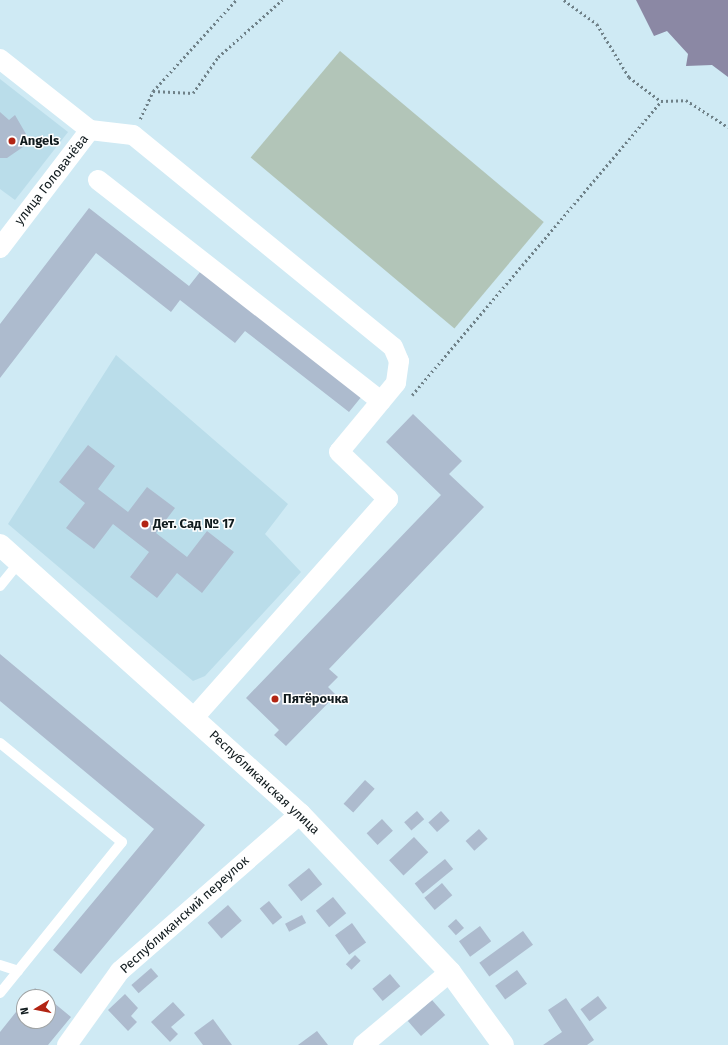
<!DOCTYPE html>
<html>
<head>
<meta charset="utf-8">
<style>
  body { margin:0 }
  #map { position:relative; width:728px; height:1045px; overflow:hidden; background:#cfeaf4; font-family:"Fira Sans",sans-serif }
  div>[style] { position:absolute }
  .built>* { inset:0; background:#baddea }
  .green>* { inset:0; background:#b2c5b8; transform-origin:0 0 }
  .water>* { inset:0; background:#8b88a4 }
  .building>* { inset:0; background:#adbbce; transform-origin:0 0 }
  .path>* { height:2.5px; margin-top:-1.25px; transform-origin:0; background:repeating-linear-gradient(90deg,#6f8188 0 2px,transparent 0 5px) }
  .lane>* { height:10px; margin:-5px; padding:0 5px; transform-origin:5px; border-radius:5px; background:#fff }
  .street>* { height:20px; margin:-10px; padding:0 10px; transform-origin:10px; border-radius:10px; background:#fff }
  .secondary>* { height:22px; margin:-11px; padding:0 11px; transform-origin:11px; border-radius:11px; background:#fff }
  .dots>* { width:11px; height:11px; translate:-50% -50%; box-sizing:border-box; border:2px solid #fff; border-radius:50% }
  span { translate:-50% -50%; white-space:nowrap; text-align:center; line-height:1.15; -webkit-text-stroke:3px #fff; paint-order:stroke }
  .poi-label { font-size:13px; color:#111b1e; font-weight:700 }
  .left { translate:0 -50%; text-align:left }
  .street-label { font-size:13px; color:#111b1e }
  .north { position:absolute; left:16px; top:989px; width:40px; height:40px; box-sizing:border-box; background:#fff; border:1px solid #a0a4a5; border-radius:50%; rotate:260deg; font-size:11px; font-weight:700; line-height:16px; text-align:center; color:#111b1e }
  .north::after { content:''; display:block; margin:auto; width:14px; height:18px; background:#b22413; clip-path:polygon(50% 0,100% 100%,50% 72%,0 100%) }
</style>
</head>
<body>
<div id="map">
  <div class="built">
    <div style="clip-path:polygon(0 79px,68px 132px,15px 200px,0 189px)"></div>
    <div style="clip-path:polygon(116px 355px,288px 504px,265px 534px,301px 572px,205px 676px,193px 681px,8px 524px)"></div>
  </div>
  <div class="green">
    <div style="left:340px;top:51px;width:266px;height:139px;rotate:40deg"></div>
  </div>
  <div class="water">
    <div style="clip-path:polygon(636px 0,728px 0,728px 77px,712px 65px,686px 66px,688px 54px,667px 31px,654px 36px)"></div>
  </div>
  <div class="building">
    <div style="clip-path:polygon(0 112px,9px 120px,15px 115px,26px 134px,23px 147px,7px 158px,0 158px)"></div>
    <div style="clip-path:polygon(89px 208px,189px 286px,200px 272px,371px 385px,349px 412px,245px 331px,235px 343px,180px 300px,171px 312px,96px 253px,0 378px,0 324px)"></div>
    <div style="clip-path:polygon(413px 414px,462px 461px,449px 474px,484px 507px,329px 669px,338px 677px,328px 687px,336px 695px,286px 746px,274px 735px,279px 730px,246px 698px,441px 495px,386px 442px)"></div>
    <div style="clip-path:polygon(88px 445px,115px 466px,98px 489px,128px 512px,147px 487px,175px 508px,156px 533px,187px 557px,207px 531px,234px 552px,202px 593px,177px 573px,157px 598px,130px 577px,149px 552px,113px 524px,94px 549px,66px 528px,85px 503px,59px 482px)"></div>
    <div style="clip-path:polygon(0 654px,205px 825px,81px 974px,53px 950px,154px 829px,0 701px)"></div>
    <div style="left:365px;top:780px;width:13px;height:32px;rotate:42deg"></div>
    <div style="left:417px;top:811px;width:11px;height:17px;rotate:49deg"></div>
    <div style="left:441px;top:811px;width:13px;height:17px;rotate:48deg"></div>
    <div style="left:382px;top:819px;width:16px;height:21px;rotate:47deg"></div>
    <div style="left:479px;top:829px;width:13px;height:18px;rotate:48deg"></div>
    <div style="left:414px;top:837px;width:21px;height:34px;rotate:47deg"></div>
    <div style="left:445px;top:859px;width:13px;height:39px;rotate:51deg"></div>
    <div style="left:309px;top:868px;width:21px;height:27px;rotate:51deg"></div>
    <div style="left:442px;top:883px;width:16px;height:23px;rotate:50deg"></div>
    <div style="left:333px;top:897px;width:21px;height:22px;rotate:51deg"></div>
    <div style="left:269px;top:901px;width:21px;height:12px;rotate:51deg"></div>
    <div style="left:228px;top:905px;width:21px;height:27px;rotate:49deg"></div>
    <div style="left:302px;top:915px;width:9px;height:19px;rotate:63deg"></div>
    <div style="left:456px;top:919px;width:12px;height:11px;rotate:48deg"></div>
    <div style="left:352px;top:923px;width:24px;height:21px;rotate:54deg"></div>
    <div style="left:480px;top:926px;width:19px;height:26px;rotate:54deg"></div>
    <div style="left:523px;top:931px;width:17px;height:54px;rotate:54deg"></div>
    <div style="left:355px;top:955px;width:8px;height:13px;rotate:45deg"></div>
    <div style="left:151px;top:968px;width:11px;height:26px;rotate:49deg"></div>
    <div style="left:517px;top:970px;width:17px;height:27px;rotate:54deg"></div>
    <div style="left:390px;top:974px;width:16px;height:23px;rotate:50deg"></div>
    <div style="clip-path:polygon(35px 988px,46px 997px,28px 997px)"></div>
    <div style="clip-path:polygon(125px 994px,138px 1008px,131px 1016px,137px 1022px,128px 1031px,108px 1010px)"></div>
    <div style="left:598px;top:996px;width:15px;height:22px;rotate:53deg"></div>
    <div style="clip-path:polygon(48px 998px,71px 1017px,48px 1045px,0 1045px,0 1032px,24px 1002px,24px 1021px,48px 1021px)"></div>
    <div style="clip-path:polygon(566px 998px,594px 1040px,587px 1045px,543px 1045px,562px 1032px,548px 1010px)"></div>
    <div style="left:432px;top:1000px;width:20px;height:32px;rotate:49deg"></div>
    <div style="clip-path:polygon(173px 1002px,185px 1015px,171px 1027px,178px 1034px,170px 1042px,151px 1022px)"></div>
    <div style="clip-path:polygon(213px 1019px,232px 1045px,203px 1045px,194px 1033px)"></div>
    <div style="clip-path:polygon(317px 1031px,328px 1045px,298px 1045px)"></div>
  </div>
  <div class="path">
    <div style="left:564px;top:0;width:41px;rotate:36deg"></div>
    <div style="left:597px;top:24px;width:62px;rotate:58.9deg"></div>
    <div style="left:629px;top:77px;width:40px;rotate:37deg"></div>
    <div style="left:661px;top:101px;width:25px;rotate:-2deg"></div>
    <div style="left:686px;top:100px;width:50px;rotate:32.7deg"></div>
    <div style="left:153px;top:91px;width:40px;rotate:2.9deg"></div>
    <div style="left:193px;top:93px;width:44px;rotate:-55.2deg"></div>
    <div style="left:218px;top:57px;width:86px;rotate:-41.7deg"></div>
    <div style="left:140px;top:119px;width:31px;rotate:-65deg"></div>
    <div style="left:153px;top:91px;width:123px;rotate:-47.6deg"></div>
    <div style="left:412px;top:395px;width:385px;rotate:-49.7deg"></div>
  </div>
  <div class="lane">
    <div style="left:0;top:586px;width:32px;rotate:-51deg"></div>
    <div style="left:0;top:743px;width:157px;rotate:39.1deg"></div>
    <div style="left:122px;top:842px;width:194px;rotate:128.9deg"></div>
    <div style="left:0;top:965px;width:19px;rotate:18deg"></div>
  </div>
  <div class="street">
    <div style="left:0;top:59px;width:115px;rotate:38.3deg"></div>
    <div style="left:90px;top:130px;width:43px;rotate:6.6deg"></div>
    <div style="left:133px;top:135px;width:335px;rotate:39.2deg"></div>
    <div style="left:393px;top:347px;width:15px;rotate:67deg"></div>
    <div style="left:399px;top:361px;width:22px;rotate:98deg"></div>
    <div style="left:396px;top:383px;width:89px;rotate:129.6deg"></div>
    <div style="left:339px;top:452px;width:68px;rotate:43.8deg"></div>
    <div style="left:388px;top:499px;width:294px;rotate:131.6deg"></div>
    <div style="left:98px;top:180px;width:359px;rotate:38deg"></div>
    <div style="left:0;top:248px;width:148px;rotate:-52.7deg"></div>
    <div style="left:67px;top:1045px;width:91px;rotate:-54.4deg"></div>
    <div style="left:120px;top:971px;width:239px;rotate:-41.1deg"></div>
    <div style="left:363px;top:1045px;width:114px;rotate:-40deg"></div>
  </div>
  <div class="secondary">
    <div style="left:0;top:545px;width:403px;rotate:41.9deg"></div>
    <div style="left:300px;top:814px;width:218px;rotate:46.5deg"></div>
    <div style="left:450px;top:972px;width:90px;rotate:54deg"></div>
  </div>
  <div class="dots">
    <div style="left:12px;top:141px;background:#b22413"></div>
    <div style="left:145px;top:524px;background:#b22413"></div>
    <div style="left:275px;top:699px;background:#b22413"></div>
  </div>
  <div class="poi-label">
    <span class="left" style="left:20px;top:141px">Angels</span>
    <span class="left" style="left:153px;top:524px">Дет. Сад № 17</span>
    <span class="left" style="left:283px;top:699px">Пятёрочка</span>
  </div>
  <div class="street-label">
    <span style="left:52px;top:180px;rotate:-52deg">улица Головачёва</span>
    <span style="left:264px;top:783px;rotate:43deg">Республиканская улица</span>
    <span style="left:185px;top:915px;rotate:-42deg">Республиканский переулок</span>
  </div>
  <div class="north">N</div>
</div>
</body>
</html>
